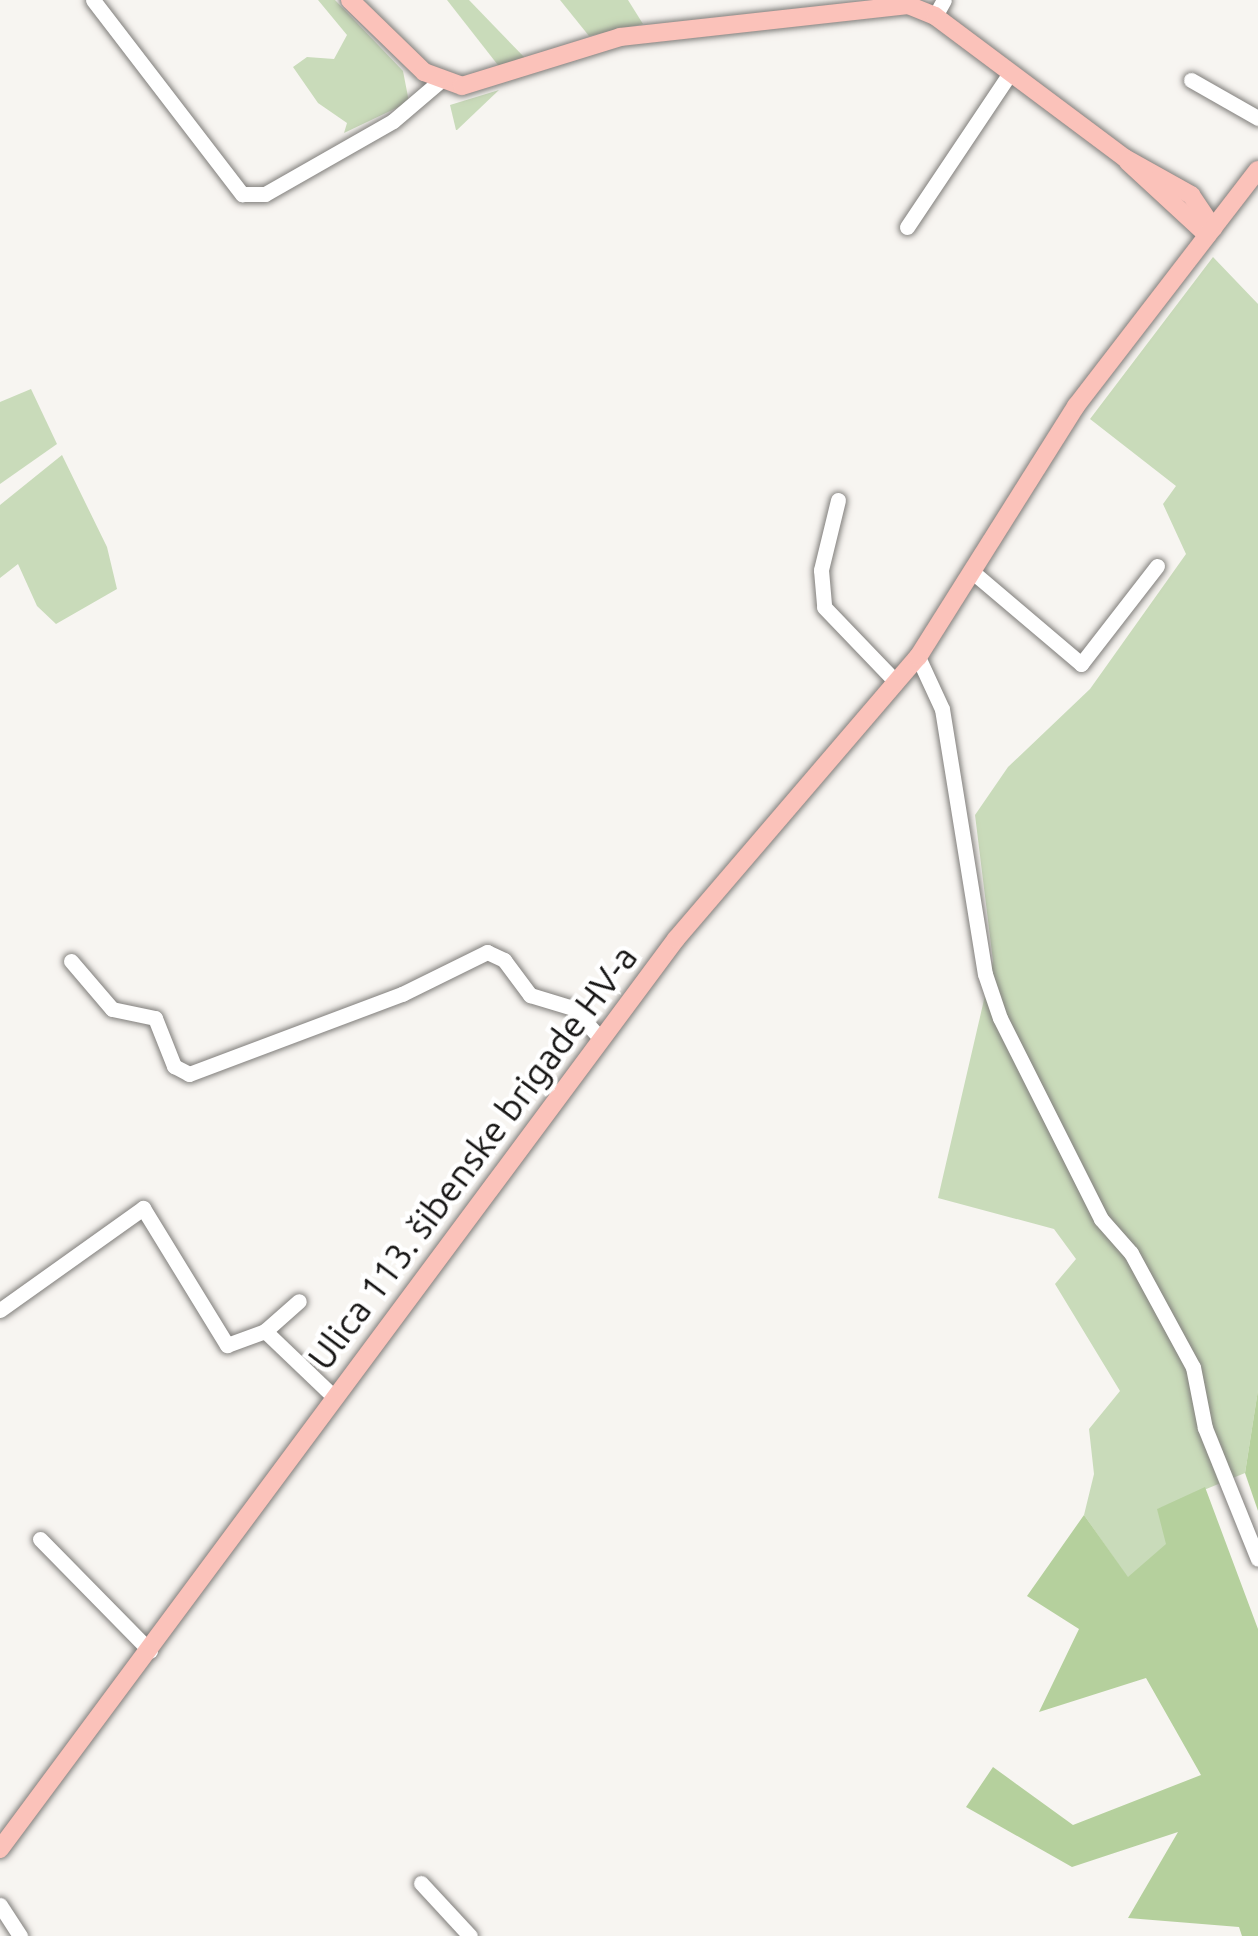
<!DOCTYPE html>
<html>
<head>
<meta charset="utf-8">
<style>
  body { margin:0 }
  #map { position:relative; width:1258px; height:1936px; overflow:hidden; background:#f7f5f1; font-family:Ubuntu,sans-serif }
  div>[style] { position:absolute }
  .green>* { inset:0; background:#c9dbba }
  .forest>* { inset:0; background:#b5d09d }
  .roads { filter:drop-shadow(0 0 3px #807e7b) drop-shadow(0 0 3px #807e7b) }
  .minor>* { height:15px; margin:-7.5px; padding:0 7.5px; transform-origin:7.5px; border-radius:7.5px; background:#fff }
  .major>* { height:18px; margin:-9px; padding:0 9px; transform-origin:9px; border-radius:9px; background:#fbc2ba }
  span { translate:-50% -50%; white-space:nowrap; text-align:center; line-height:1.15; -webkit-text-stroke:9px #fff; paint-order:stroke }
  .street-label { font-size:36px; color:#171615 }
</style>
</head>
<body>
<div id="map">
  <div class="green">
    <div style="clip-path:polygon(318px 0,335px 0,403px 71px,409px 102px,344px 133px,347px 123px,318px 103px,293px 67px,307px 57px,334px 59px,347px 35px)"></div>
    <div style="clip-path:polygon(447px 0,469px 0,525px 58px,501px 69px)"></div>
    <div style="clip-path:polygon(560px 0,628px 0,643px 24px,589px 36px)"></div>
    <div style="clip-path:polygon(499px 90px,457px 130px,456px 130px,450px 105px)"></div>
    <div style="clip-path:polygon(1213px 257px,1258px 304px,1258px 1390px,1245px 1473px,1158px 1509px,1167px 1544px,1128px 1578px,1084px 1515px,1094px 1474px,1089px 1429px,1120px 1391px,1055px 1284px,1076px 1259px,1054px 1229px,938px 1198px,993px 961px,975px 815px,1008px 767px,1090px 689px,1186px 554px,1163px 504px,1176px 486px,1090px 419px)"></div>
    <div style="clip-path:polygon(31px 389px,57px 444px,0 484px,0 402px)"></div>
    <div style="clip-path:polygon(62px 455px,107px 547px,117px 589px,56px 624px,37px 606px,18px 564px,0 578px,0 505px)"></div>
  </div>
  <div class="forest">
    <div style="clip-path:polygon(1258px 1390px,1258px 1511px,1245px 1473px)"></div>
    <div style="clip-path:polygon(1205px 1487px,1258px 1629px,1258px 1936px,1242px 1936px,1239px 1927px,1128px 1918px,1178px 1832px,1072px 1867px,966px 1807px,993px 1767px,1073px 1825px,1201px 1775px,1146px 1678px,1039px 1712px,1079px 1629px,1027px 1596px,1084px 1515px,1128px 1577px,1166px 1544px,1157px 1509px)"></div>
  </div>
  <div class="roads">
    <div class="minor">
      <div style="left:93px;top:0;width:245px;rotate:52.5deg"></div>
      <div style="left:242px;top:194px;width:23px"></div>
      <div style="left:265px;top:194px;width:147px;rotate:-29.7deg"></div>
      <div style="left:393px;top:121px;width:62px;rotate:-40.4deg"></div>
      <div style="left:935px;top:16px;width:18px;rotate:-61deg"></div>
      <div style="left:1191px;top:80px;width:77px;rotate:29.6deg"></div>
      <div style="left:907px;top:227px;width:185px;rotate:-56.2deg"></div>
      <div style="left:838px;top:500px;width:72px;rotate:103.7deg"></div>
      <div style="left:821px;top:570px;width:37px;rotate:85deg"></div>
      <div style="left:824px;top:607px;width:104px;rotate:46.2deg"></div>
      <div style="left:975px;top:574px;width:139px;rotate:40.3deg"></div>
      <div style="left:1081px;top:664px;width:124px;rotate:-52.2deg"></div>
      <div style="left:918px;top:657px;width:57px;rotate:65.2deg"></div>
      <div style="left:942px;top:709px;width:268px;rotate:80.8deg"></div>
      <div style="left:985px;top:974px;width:46px;rotate:71.2deg"></div>
      <div style="left:1000px;top:1018px;width:225px;rotate:63.3deg"></div>
      <div style="left:1101px;top:1219px;width:45px;rotate:48.6deg"></div>
      <div style="left:1131px;top:1253px;width:130px;rotate:61.5deg"></div>
      <div style="left:1193px;top:1367px;width:62px;rotate:78.9deg"></div>
      <div style="left:1205px;top:1428px;width:141px;rotate:68deg"></div>
      <div style="left:71px;top:961px;width:63px;rotate:49.5deg"></div>
      <div style="left:112px;top:1009px;width:44px;rotate:11.8deg"></div>
      <div style="left:155px;top:1018px;width:52px;rotate:68.4deg"></div>
      <div style="left:174px;top:1066px;width:17px;rotate:28deg"></div>
      <div style="left:189px;top:1074px;width:228px;rotate:-20.6deg"></div>
      <div style="left:402px;top:994px;width:95px;rotate:-26.3deg"></div>
      <div style="left:487px;top:952px;width:19px;rotate:25deg"></div>
      <div style="left:504px;top:960px;width:44px;rotate:53.4deg"></div>
      <div style="left:530px;top:995px;width:45px;rotate:16.8deg"></div>
      <div style="left:573px;top:1008px;width:42px;rotate:47.9deg"></div>
      <div style="left:0;top:1310px;width:176px;rotate:-35.5deg"></div>
      <div style="left:143px;top:1208px;width:161px;rotate:58.5deg"></div>
      <div style="left:227px;top:1345px;width:40px;rotate:-20.2deg"></div>
      <div style="left:265px;top:1331px;width:45px;rotate:-41.4deg"></div>
      <div style="left:265px;top:1331px;width:95px;rotate:43.7deg"></div>
      <div style="left:40px;top:1539px;width:157px;rotate:45.5deg"></div>
      <div style="left:421px;top:1883px;width:72px;rotate:47.2deg"></div>
      <div style="left:0;top:1905px;width:37px;rotate:57deg"></div>
    </div>
    <div class="major">
      <div style="left:350px;top:0;width:103px;rotate:44.2deg"></div>
      <div style="left:424px;top:72px;width:40px;rotate:20.2deg"></div>
      <div style="left:462px;top:86px;width:165px;rotate:-17.2deg"></div>
      <div style="left:620px;top:37px;width:290px;rotate:-6.3deg"></div>
      <div style="left:908px;top:5px;width:29px;rotate:22deg"></div>
      <div style="left:935px;top:16px;width:237px;rotate:36.8deg"></div>
      <div style="left:1125px;top:158px;width:76px;rotate:29.3deg"></div>
      <div style="left:1191px;top:195px;width:40px;rotate:56deg"></div>
      <div style="left:1128px;top:162px;width:108px;rotate:42.7deg"></div>
      <div style="left:0;top:1849px;width:1134px;rotate:-53.39deg"></div>
      <div style="left:676px;top:939px;width:372px;rotate:-49.4deg"></div>
      <div style="left:918px;top:657px;width:297px;rotate:-57.8deg"></div>
      <div style="left:1076px;top:406px;width:298px;rotate:-52.4deg"></div>
    </div>
  </div>
  <div class="street-label">
    <span style="left:472px;top:1157px;rotate:-53deg">Ulica 113. šibenske brigade HV-a</span>
  </div>
</div>
</body>
</html>
